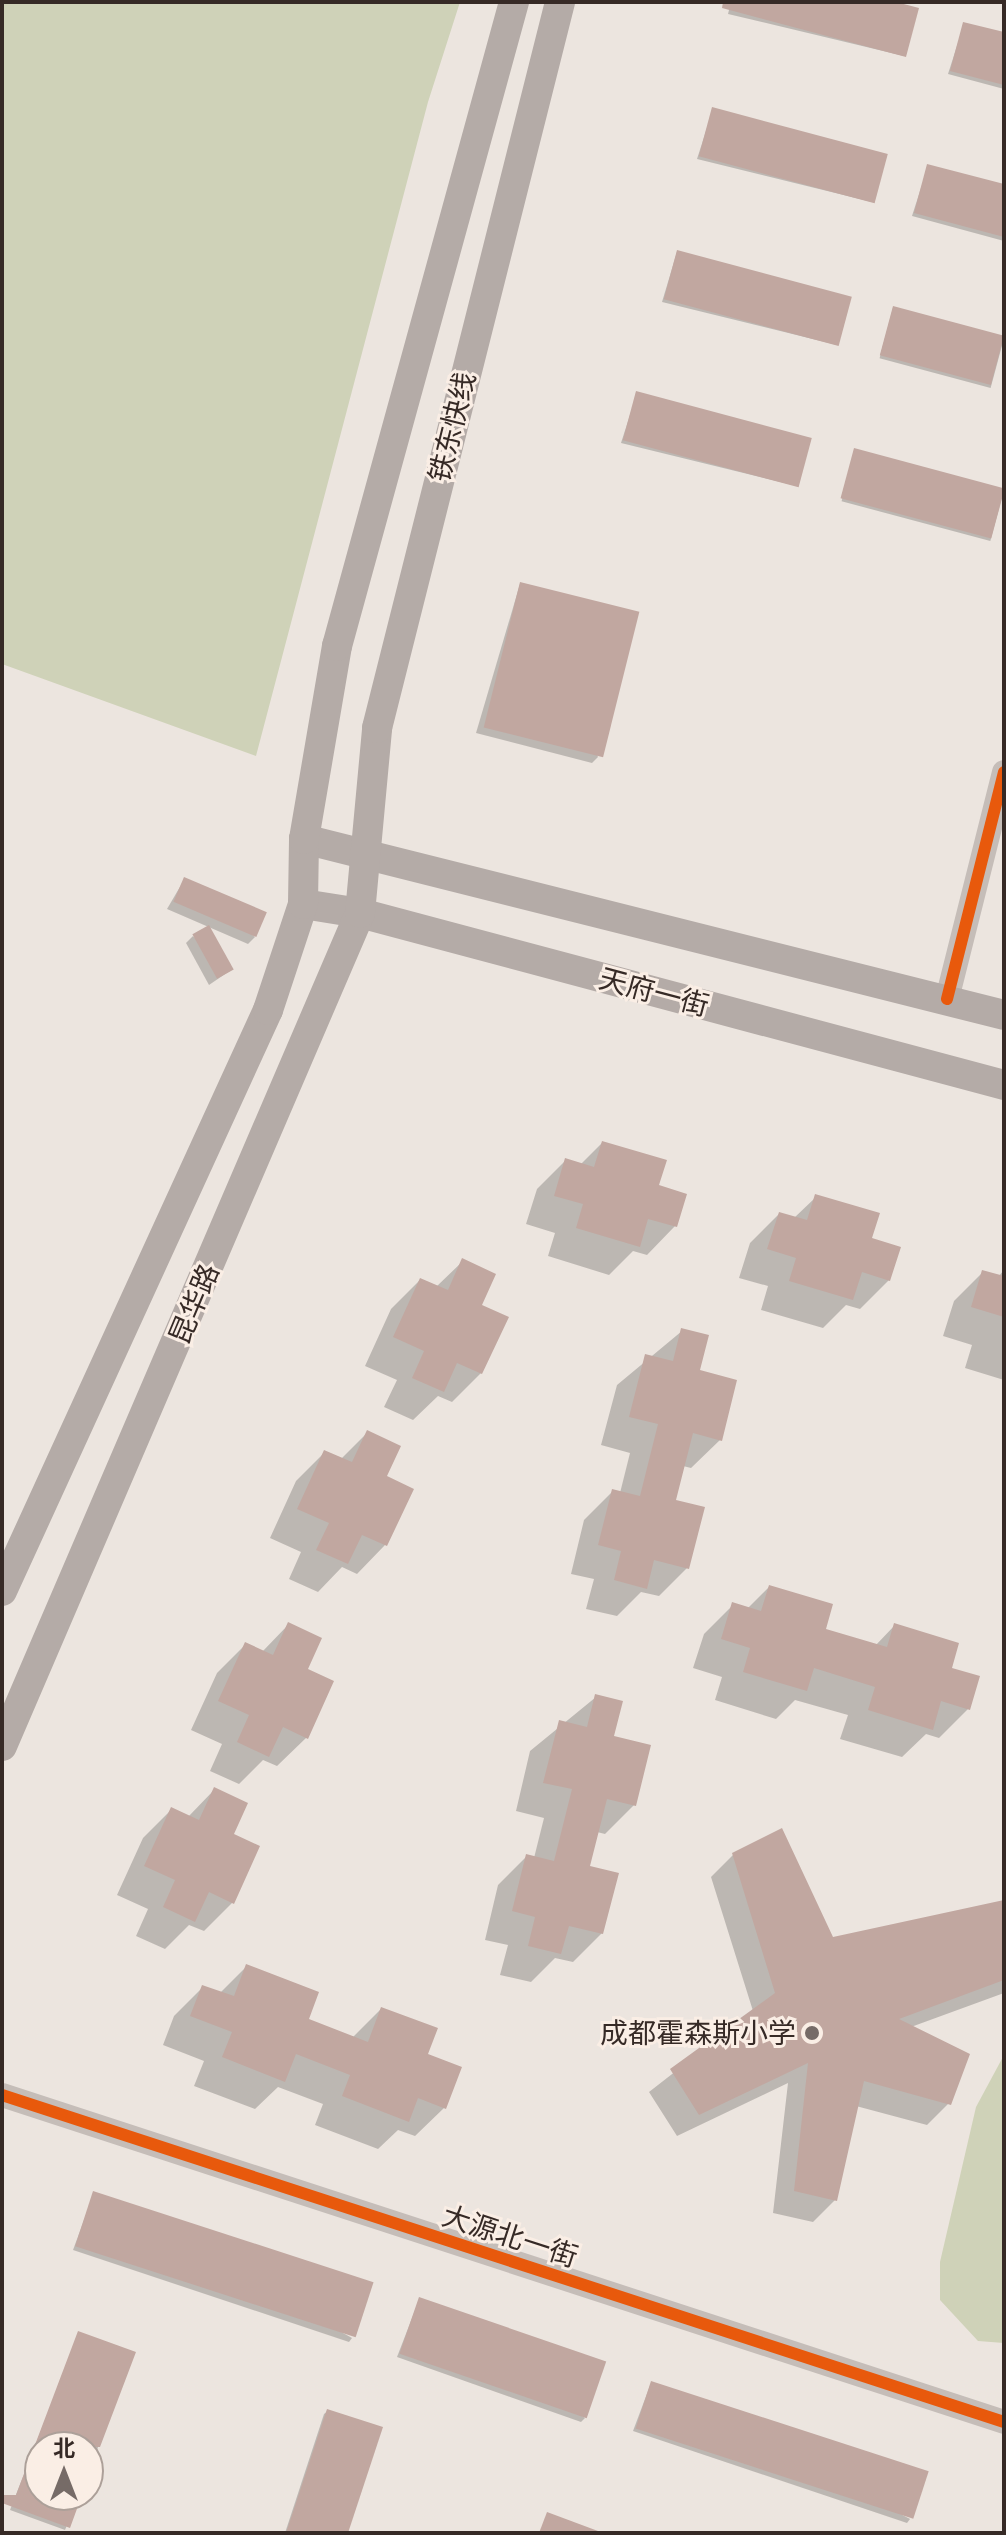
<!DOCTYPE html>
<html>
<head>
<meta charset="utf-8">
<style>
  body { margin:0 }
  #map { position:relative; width:1006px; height:2535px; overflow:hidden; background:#ece5df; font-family:Montserrat,"Noto Sans SC",sans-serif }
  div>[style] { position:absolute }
  .green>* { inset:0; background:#cfd2b8 }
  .shadow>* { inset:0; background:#0003; transform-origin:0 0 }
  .building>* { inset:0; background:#c1a7a0; transform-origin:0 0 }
  .minor>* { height:24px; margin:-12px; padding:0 12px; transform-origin:12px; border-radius:12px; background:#c5bdb8 }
  .major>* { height:30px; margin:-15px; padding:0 15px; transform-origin:15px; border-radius:15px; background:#b4aba7 }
  .cycleway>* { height:12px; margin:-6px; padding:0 6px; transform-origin:6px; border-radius:6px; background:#e8590c }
  .dots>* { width:22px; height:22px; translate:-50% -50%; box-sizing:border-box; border:4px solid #faeee5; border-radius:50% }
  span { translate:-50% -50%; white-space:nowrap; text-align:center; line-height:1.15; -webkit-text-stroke:6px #faeee5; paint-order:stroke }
  .street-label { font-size:28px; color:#362a26 }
  .poi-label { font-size:28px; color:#362a26 }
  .right { translate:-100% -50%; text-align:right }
  .frame { position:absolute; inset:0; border:4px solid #362a26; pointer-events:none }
  .north { position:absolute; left:24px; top:2431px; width:80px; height:80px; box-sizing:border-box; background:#faeee5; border:2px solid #aca099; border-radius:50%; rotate:0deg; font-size:22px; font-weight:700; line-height:32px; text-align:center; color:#362a26 }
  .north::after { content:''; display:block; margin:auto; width:28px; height:36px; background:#766b67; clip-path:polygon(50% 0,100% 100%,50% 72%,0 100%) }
</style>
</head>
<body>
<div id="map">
  <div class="green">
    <div style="clip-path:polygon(2px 2px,460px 2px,428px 102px,256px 756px,2px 664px)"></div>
    <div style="clip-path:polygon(1004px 2055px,1004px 2343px,978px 2341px,940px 2300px,940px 2262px,976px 2107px)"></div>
  </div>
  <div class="shadow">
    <div style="clip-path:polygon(731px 2px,888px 2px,904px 56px,728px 14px)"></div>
    <div style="clip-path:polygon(964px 24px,1004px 35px,1004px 89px,948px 74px)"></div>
    <div style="clip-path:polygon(713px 109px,872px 202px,697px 159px)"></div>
    <div style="clip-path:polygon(928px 166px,1004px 186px,1004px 241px,912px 216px)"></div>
    <div style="clip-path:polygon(677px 252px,837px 345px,662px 302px)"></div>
    <div style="left:893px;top:308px;width:115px;height:52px;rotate:15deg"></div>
    <div style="clip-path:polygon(637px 393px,797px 486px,621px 443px)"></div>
    <div style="left:855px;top:451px;width:154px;height:52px;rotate:15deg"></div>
    <div style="clip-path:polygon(520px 584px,598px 757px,592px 763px,476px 733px)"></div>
    <div style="clip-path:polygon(184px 880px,255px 937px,248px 944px,167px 909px)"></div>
    <div style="clip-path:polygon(193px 936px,231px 970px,209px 985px,186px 943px)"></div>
    <div style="clip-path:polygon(602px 1143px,656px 1186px,675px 1226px,647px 1255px,633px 1251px,609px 1275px,548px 1256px,555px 1233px,526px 1224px,537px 1189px,566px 1160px,580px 1165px)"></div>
    <div style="clip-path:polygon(816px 1197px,870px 1240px,889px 1280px,860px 1309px,846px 1305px,823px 1328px,761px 1310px,768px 1286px,739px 1278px,750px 1243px,779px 1214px,794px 1218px)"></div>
    <div style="clip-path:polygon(463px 1261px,479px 1306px,481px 1373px,452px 1402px,438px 1396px,413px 1420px,384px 1407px,397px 1380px,365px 1366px,391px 1309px,420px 1280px,436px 1287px)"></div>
    <div style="clip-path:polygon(1004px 1270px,1004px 1380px,965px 1368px,972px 1345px,943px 1336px,954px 1301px,983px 1272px,998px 1277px)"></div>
    <div style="clip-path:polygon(682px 1331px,720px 1440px,691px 1468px,683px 1466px,674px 1502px,687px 1568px,659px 1596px,641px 1592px,617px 1616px,586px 1609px,594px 1579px,571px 1574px,584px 1520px,613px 1491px,620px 1493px,630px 1453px,601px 1445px,617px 1385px)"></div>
    <div style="clip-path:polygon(367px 1433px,384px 1477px,385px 1545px,357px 1574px,342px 1567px,318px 1592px,289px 1579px,301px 1552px,270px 1538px,296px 1481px,325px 1452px,341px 1459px)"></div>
    <div style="clip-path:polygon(769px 1587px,824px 1630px,875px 1646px,895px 1625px,968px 1709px,939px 1738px,926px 1734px,902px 1757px,840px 1739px,848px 1715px,795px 1700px,776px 1719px,715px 1700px,722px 1677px,693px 1668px,704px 1634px,733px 1605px,747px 1609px)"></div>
    <div style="clip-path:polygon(288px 1625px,305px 1670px,306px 1738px,277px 1766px,263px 1760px,239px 1784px,210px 1771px,222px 1744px,191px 1730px,217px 1673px,246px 1644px,262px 1652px)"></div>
    <div style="clip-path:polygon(596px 1697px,634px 1805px,605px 1834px,597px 1832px,588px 1867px,602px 1933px,573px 1962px,555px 1958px,531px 1982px,500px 1975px,508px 1945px,485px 1940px,498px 1885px,527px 1856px,534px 1858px,544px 1818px,516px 1811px,530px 1751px)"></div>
    <div style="clip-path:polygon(214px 1790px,231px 1835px,232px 1903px,204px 1931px,189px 1925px,165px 1949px,136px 1936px,148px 1909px,117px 1895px,143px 1838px,172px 1809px,188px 1817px)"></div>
    <div style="clip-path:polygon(733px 1855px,832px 1940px,1004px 1902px,1004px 1993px,911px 2027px,949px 2103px,927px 2125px,856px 2106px,835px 2200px,813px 2222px,773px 2213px,788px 2083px,677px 2136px,649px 2092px,753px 2011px,711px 1877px)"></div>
    <div style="clip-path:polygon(246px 1967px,306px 2020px,352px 2038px,381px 2009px,425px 2055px,444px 2108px,415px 2136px,398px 2130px,378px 2149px,315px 2125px,323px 2104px,278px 2087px,255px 2109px,194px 2086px,204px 2061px,163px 2045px,174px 2016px,203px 1987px,220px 1993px)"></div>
    <div style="clip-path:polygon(94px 2193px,352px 2338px,349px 2342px,73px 2250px)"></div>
    <div style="clip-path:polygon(419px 2300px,585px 2418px,581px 2422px,397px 2357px)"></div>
    <div style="clip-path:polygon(79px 2333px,133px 2354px,88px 2474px,88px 2447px,40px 2447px,40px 2495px,80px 2495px,65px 2530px,10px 2510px)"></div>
    <div style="clip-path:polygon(651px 2383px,910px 2519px,907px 2523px,633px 2431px)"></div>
    <div style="clip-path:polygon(328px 2411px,346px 2533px,285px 2533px,324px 2414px)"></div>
  </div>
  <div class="building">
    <div style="clip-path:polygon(723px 2px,896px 2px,919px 8px,906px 57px,722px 8px)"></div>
    <div style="clip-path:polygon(963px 22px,1004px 32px,1004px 85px,950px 71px)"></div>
    <div style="left:712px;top:107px;width:182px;height:51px;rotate:15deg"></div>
    <div style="clip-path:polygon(927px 164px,1004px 184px,1004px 237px,914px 213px)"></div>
    <div style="left:677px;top:250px;width:181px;height:51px;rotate:15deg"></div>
    <div style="left:893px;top:306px;width:115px;height:51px;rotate:15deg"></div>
    <div style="left:636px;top:391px;width:182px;height:51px;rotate:15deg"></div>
    <div style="left:854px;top:448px;width:156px;height:52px;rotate:15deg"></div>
    <div style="left:520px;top:582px;width:123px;height:150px;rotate:14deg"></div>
    <div style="left:184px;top:877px;width:90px;height:27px;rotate:23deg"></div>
    <div style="left:209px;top:925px;width:51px;height:19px;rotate:61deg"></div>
    <div style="clip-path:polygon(602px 1141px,667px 1160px,659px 1185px,687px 1194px,677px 1227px,648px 1219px,640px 1247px,576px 1228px,583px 1204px,554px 1196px,565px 1158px,594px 1167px)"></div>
    <div style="clip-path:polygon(815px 1194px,880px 1213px,872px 1238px,901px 1247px,890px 1281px,862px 1272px,853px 1300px,789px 1281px,796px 1258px,767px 1249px,779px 1212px,807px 1220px)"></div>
    <div style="clip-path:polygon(462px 1258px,496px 1274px,482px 1305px,509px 1317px,482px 1374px,457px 1363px,444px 1392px,412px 1378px,424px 1351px,393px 1337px,420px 1278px,448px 1290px)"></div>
    <div style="clip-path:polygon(982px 1270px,1004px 1276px,1004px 1317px,971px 1307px)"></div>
    <div style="clip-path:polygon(681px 1328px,709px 1335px,700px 1370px,737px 1380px,722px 1441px,693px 1433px,676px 1500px,705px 1507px,689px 1569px,654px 1560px,647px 1589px,614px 1580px,621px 1551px,598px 1545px,612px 1489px,640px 1496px,658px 1424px,629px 1417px,645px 1354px,673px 1361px)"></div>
    <div style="clip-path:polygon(367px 1430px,401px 1446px,387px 1476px,414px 1489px,387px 1546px,362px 1535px,348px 1564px,316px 1550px,329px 1523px,297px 1509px,324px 1450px,352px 1462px)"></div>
    <div style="clip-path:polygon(769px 1585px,833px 1604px,826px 1629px,887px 1647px,894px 1623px,959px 1643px,952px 1668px,980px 1676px,970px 1710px,941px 1701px,933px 1730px,868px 1710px,875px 1687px,814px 1668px,807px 1691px,743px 1672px,750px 1648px,721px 1639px,732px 1602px,761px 1611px)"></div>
    <div style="clip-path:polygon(288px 1622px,322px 1638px,308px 1669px,334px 1681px,308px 1739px,283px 1727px,269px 1757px,237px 1742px,249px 1715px,218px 1701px,245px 1642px,273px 1655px)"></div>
    <div style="clip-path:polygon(595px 1694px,623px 1701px,614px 1736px,651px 1745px,636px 1806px,607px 1799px,590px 1866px,619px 1873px,603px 1934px,569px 1926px,561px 1954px,528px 1946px,535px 1917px,512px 1911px,526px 1854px,554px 1861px,572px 1789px,543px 1783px,559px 1720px,587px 1727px)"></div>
    <div style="clip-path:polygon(214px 1787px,248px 1803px,234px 1834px,260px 1846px,234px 1904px,209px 1892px,195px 1922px,163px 1907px,175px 1880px,144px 1866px,171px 1807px,199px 1820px)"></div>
    <div style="clip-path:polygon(782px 1828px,833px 1937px,1004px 1900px,1004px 1980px,899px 2019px,970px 2054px,951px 2105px,864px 2081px,837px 2201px,794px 2191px,808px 2063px,699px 2115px,670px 2069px,775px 1993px,732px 1853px)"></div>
    <div style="clip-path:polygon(246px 1964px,319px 1992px,309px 2019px,368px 2042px,381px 2007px,438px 2028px,428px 2054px,462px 2067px,446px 2109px,418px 2098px,409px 2122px,342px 2096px,350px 2075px,296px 2054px,285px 2082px,222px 2057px,232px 2032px,190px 2016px,202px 1985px,234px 1996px)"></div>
    <div style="left:93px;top:2191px;width:295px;height:58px;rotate:18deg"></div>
    <div style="left:419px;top:2297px;width:198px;height:60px;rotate:19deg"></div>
    <div style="clip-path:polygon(78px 2331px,136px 2352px,100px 2447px,40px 2447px,40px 2495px,82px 2495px,70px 2528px,2px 2503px,2px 2495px,16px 2495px)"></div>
    <div style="left:651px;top:2381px;width:292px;height:50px;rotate:18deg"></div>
    <div style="clip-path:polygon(327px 2409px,383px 2427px,348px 2533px,286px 2533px)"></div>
    <div style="clip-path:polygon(547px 2512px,598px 2531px,598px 2533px,539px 2533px)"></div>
  </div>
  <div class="minor">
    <div style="left:947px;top:999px;width:234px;rotate:-75.9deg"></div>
    <div style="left:2px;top:2095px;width:1054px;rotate:18.07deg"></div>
  </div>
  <div class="major">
    <div style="left:304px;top:839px;width:722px;rotate:14.11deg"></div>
    <div style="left:303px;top:904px;width:58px;rotate:9deg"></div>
    <div style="left:360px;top:913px;width:667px;rotate:14.95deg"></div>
    <div style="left:2px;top:1591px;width:639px;rotate:-65.4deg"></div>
    <div style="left:268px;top:1010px;width:112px;rotate:-71.7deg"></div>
    <div style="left:303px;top:904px;width:65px;rotate:-89.1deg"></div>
    <div style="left:304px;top:839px;width:196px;rotate:-80.3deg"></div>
    <div style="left:337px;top:646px;width:668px;rotate:-74.63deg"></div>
    <div style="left:2px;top:1746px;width:907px;rotate:-66.74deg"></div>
    <div style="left:360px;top:913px;width:186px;rotate:-84.7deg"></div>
    <div style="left:377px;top:728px;width:749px;rotate:-75.85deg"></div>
  </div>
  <div class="cycleway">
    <div style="left:947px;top:999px;width:234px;rotate:-75.9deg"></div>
    <div style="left:2px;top:2095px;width:1054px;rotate:18.07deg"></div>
  </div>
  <div class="dots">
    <div style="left:812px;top:2033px;background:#766b67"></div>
  </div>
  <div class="street-label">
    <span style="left:452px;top:427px;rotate:-76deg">铁东快线</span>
    <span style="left:654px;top:992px;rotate:15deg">天府一街</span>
    <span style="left:194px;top:1304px;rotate:-67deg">昆华路</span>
    <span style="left:510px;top:2236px;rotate:18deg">大源北一街</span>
  </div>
  <div class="poi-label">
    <span class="right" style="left:796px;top:2033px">成都霍森斯小学</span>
  </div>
  <div class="frame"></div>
  <div class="north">北</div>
</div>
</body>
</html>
